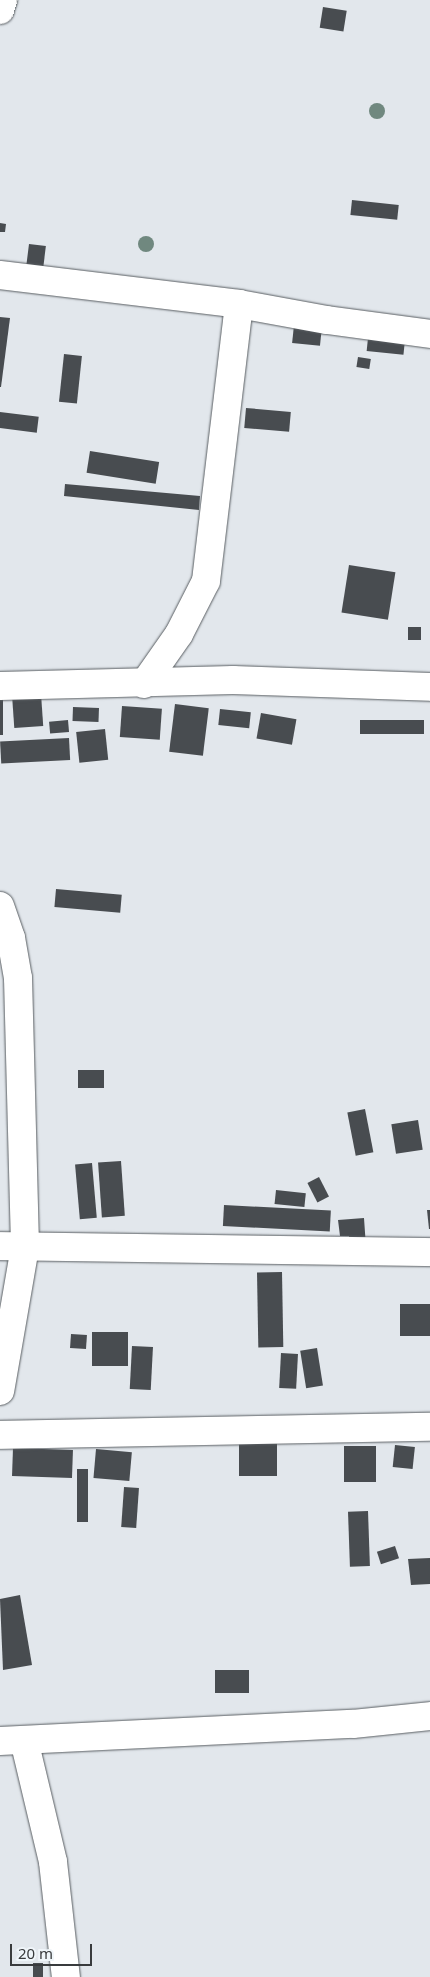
<!DOCTYPE html>
<html>
<head>
<meta charset="utf-8">
<style>
  body { margin:0 }
  #map { position:relative; width:430px; height:1977px; overflow:hidden; background:#e2e7ec; font-family:"Noto Sans",sans-serif }
  div>[style] { position:absolute }
  .building>* { inset:0; background:#484c50; transform-origin:0 0 }
  .roads { filter:drop-shadow(0 0 1px #595e62) drop-shadow(0 0 1px #595e62) }
  .minor>* { height:28px; margin:-14px; padding:0 14px; transform-origin:14px; border-radius:14px; background:#fff }
  .trees>* { width:16px; height:16px; margin:-8px; border-radius:50%; background:#70887f }
  span { translate:-50% -50%; white-space:nowrap; text-align:center; line-height:1.15; -webkit-text-stroke:5px #eff5f9; paint-order:stroke }
  .scale { position:absolute; left:10px; top:1944px; width:82px; height:22px; box-sizing:border-box; border:2px solid #393b3d; border-top:0; padding-left:6px; font-size:15px; line-height:18px; white-space:nowrap; color:#393b3d; -webkit-text-stroke:4px #eff5f9; paint-order:stroke }
</style>
</head>
<body>
<div id="map">
  <div class="building">
    <div style="left:323px;top:7px;width:24px;height:21px;rotate:9deg"></div>
    <div style="left:352px;top:200px;width:47px;height:15px;rotate:6deg"></div>
    <div style="clip-path:polygon(0 223px,6px 224px,5px 232px,0 232px)"></div>
    <div style="left:29px;top:244px;width:17px;height:21px;rotate:7deg"></div>
    <div style="clip-path:polygon(0 317px,10px 318px,1px 387px,0 387px)"></div>
    <div style="left:294px;top:325px;width:28px;height:18px;rotate:6deg"></div>
    <div style="left:368px;top:338px;width:37px;height:13px;rotate:6deg"></div>
    <div style="left:64px;top:354px;width:18px;height:48px;rotate:6deg"></div>
    <div style="left:358px;top:357px;width:13px;height:10px;rotate:9deg"></div>
    <div style="left:246px;top:408px;width:45px;height:20px;rotate:5deg"></div>
    <div style="left:0;top:412px;width:39px;height:16px;rotate:7deg"></div>
    <div style="left:90px;top:451px;width:70px;height:22px;rotate:9deg"></div>
    <div style="clip-path:polygon(65px 484px,200px 496px,199px 510px,64px 496px)"></div>
    <div style="left:349px;top:565px;width:47px;height:48px;rotate:9deg"></div>
    <div style="left:408px;top:627px;width:13px;height:13px"></div>
    <div style="left:41px;top:694px;width:32px;height:29px;rotate:86deg"></div>
    <div style="left:0;top:695px;width:3px;height:40px"></div>
    <div style="left:175px;top:704px;width:34px;height:48px;rotate:7deg"></div>
    <div style="left:122px;top:706px;width:40px;height:31px;rotate:4deg"></div>
    <div style="left:73px;top:707px;width:26px;height:14px;rotate:2deg"></div>
    <div style="left:220px;top:709px;width:31px;height:16px;rotate:6deg"></div>
    <div style="left:261px;top:713px;width:36px;height:26px;rotate:10deg"></div>
    <div style="left:68px;top:720px;width:12px;height:19px;rotate:85deg"></div>
    <div style="left:424px;top:720px;width:14px;height:64px;rotate:90deg"></div>
    <div style="left:105px;top:729px;width:31px;height:29px;rotate:84deg"></div>
    <div style="left:69px;top:738px;width:22px;height:69px;rotate:87deg"></div>
    <div style="left:56px;top:889px;width:66px;height:18px;rotate:5deg"></div>
    <div style="left:78px;top:1070px;width:26px;height:18px"></div>
    <div style="left:365px;top:1109px;width:44px;height:18px;rotate:79deg"></div>
    <div style="left:418px;top:1120px;width:30px;height:27px;rotate:81deg"></div>
    <div style="left:121px;top:1161px;width:55px;height:23px;rotate:86deg"></div>
    <div style="left:92px;top:1163px;width:55px;height:17px;rotate:85deg"></div>
    <div style="left:319px;top:1177px;width:22px;height:13px;rotate:63deg"></div>
    <div style="left:276px;top:1190px;width:30px;height:14px;rotate:6deg"></div>
    <div style="left:224px;top:1205px;width:107px;height:21px;rotate:3deg"></div>
    <div style="clip-path:polygon(427px 1210px,430px 1210px,430px 1229px,429px 1229px)"></div>
    <div style="clip-path:polygon(364px 1218px,366px 1247px,350px 1248px,349px 1236px,340px 1236px,338px 1220px)"></div>
    <div style="left:282px;top:1272px;width:75px;height:25px;rotate:89deg"></div>
    <div style="left:400px;top:1304px;width:30px;height:32px"></div>
    <div style="left:92px;top:1332px;width:36px;height:34px"></div>
    <div style="left:71px;top:1334px;width:16px;height:14px;rotate:4deg"></div>
    <div style="left:132px;top:1346px;width:21px;height:43px;rotate:3deg"></div>
    <div style="left:317px;top:1348px;width:38px;height:17px;rotate:81deg"></div>
    <div style="left:281px;top:1353px;width:17px;height:35px;rotate:3deg"></div>
    <div style="left:239px;top:1443px;width:38px;height:33px"></div>
    <div style="left:395px;top:1445px;width:20px;height:22px;rotate:6deg"></div>
    <div style="left:344px;top:1446px;width:32px;height:36px"></div>
    <div style="left:13px;top:1448px;width:60px;height:28px;rotate:2deg"></div>
    <div style="left:96px;top:1449px;width:36px;height:29px;rotate:5deg"></div>
    <div style="left:77px;top:1469px;width:11px;height:53px"></div>
    <div style="left:124px;top:1487px;width:15px;height:40px;rotate:4deg"></div>
    <div style="left:368px;top:1511px;width:55px;height:20px;rotate:88deg"></div>
    <div style="left:395px;top:1546px;width:13px;height:19px;rotate:72deg"></div>
    <div style="clip-path:polygon(430px 1558px,430px 1584px,411px 1585px,408px 1559px)"></div>
    <div style="clip-path:polygon(20px 1595px,32px 1665px,3px 1670px,0 1599px)"></div>
    <div style="left:215px;top:1670px;width:34px;height:23px"></div>
    <div style="left:33px;top:1963px;width:10px;height:14px"></div>
  </div>
  <div class="roads">
    <div class="minor">
      <div style="left:0;top:10px;width:10px;rotate:-73deg"></div>
      <div style="left:0;top:275px;width:241px;rotate:6.9deg"></div>
      <div style="left:239px;top:304px;width:89px;rotate:10.3deg"></div>
      <div style="left:327px;top:320px;width:104px;rotate:7.7deg"></div>
      <div style="left:144px;top:684px;width:61px;rotate:-55deg"></div>
      <div style="left:179px;top:634px;width:59px;rotate:-63deg"></div>
      <div style="left:206px;top:581px;width:279px;rotate:-83.2deg"></div>
      <div style="left:0;top:686px;width:233px;rotate:-1.5deg"></div>
      <div style="left:233px;top:680px;width:197px;rotate:2deg"></div>
      <div style="left:0;top:906px;width:34px;rotate:71deg"></div>
      <div style="left:11px;top:938px;width:41px;rotate:80.1deg"></div>
      <div style="left:18px;top:978px;width:269px;rotate:88.5deg"></div>
      <div style="left:25px;top:1247px;width:146px;rotate:99.8deg"></div>
      <div style="left:0;top:1246px;width:430px;rotate:0.8deg"></div>
      <div style="left:0;top:1435px;width:430px;rotate:-1.1deg"></div>
      <div style="left:24px;top:1740px;width:125px;rotate:76.6deg"></div>
      <div style="left:53px;top:1862px;width:116px;rotate:83.6deg"></div>
      <div style="left:0;top:1741px;width:353px;rotate:-2.8deg"></div>
      <div style="left:353px;top:1724px;width:77px;rotate:-5.9deg"></div>
    </div>
  </div>
  <div class="trees">
    <div style="left:377px;top:111px"></div>
    <div style="left:146px;top:244px"></div>
  </div>
  <div class="scale">20 m</div>
</div>
</body>
</html>
